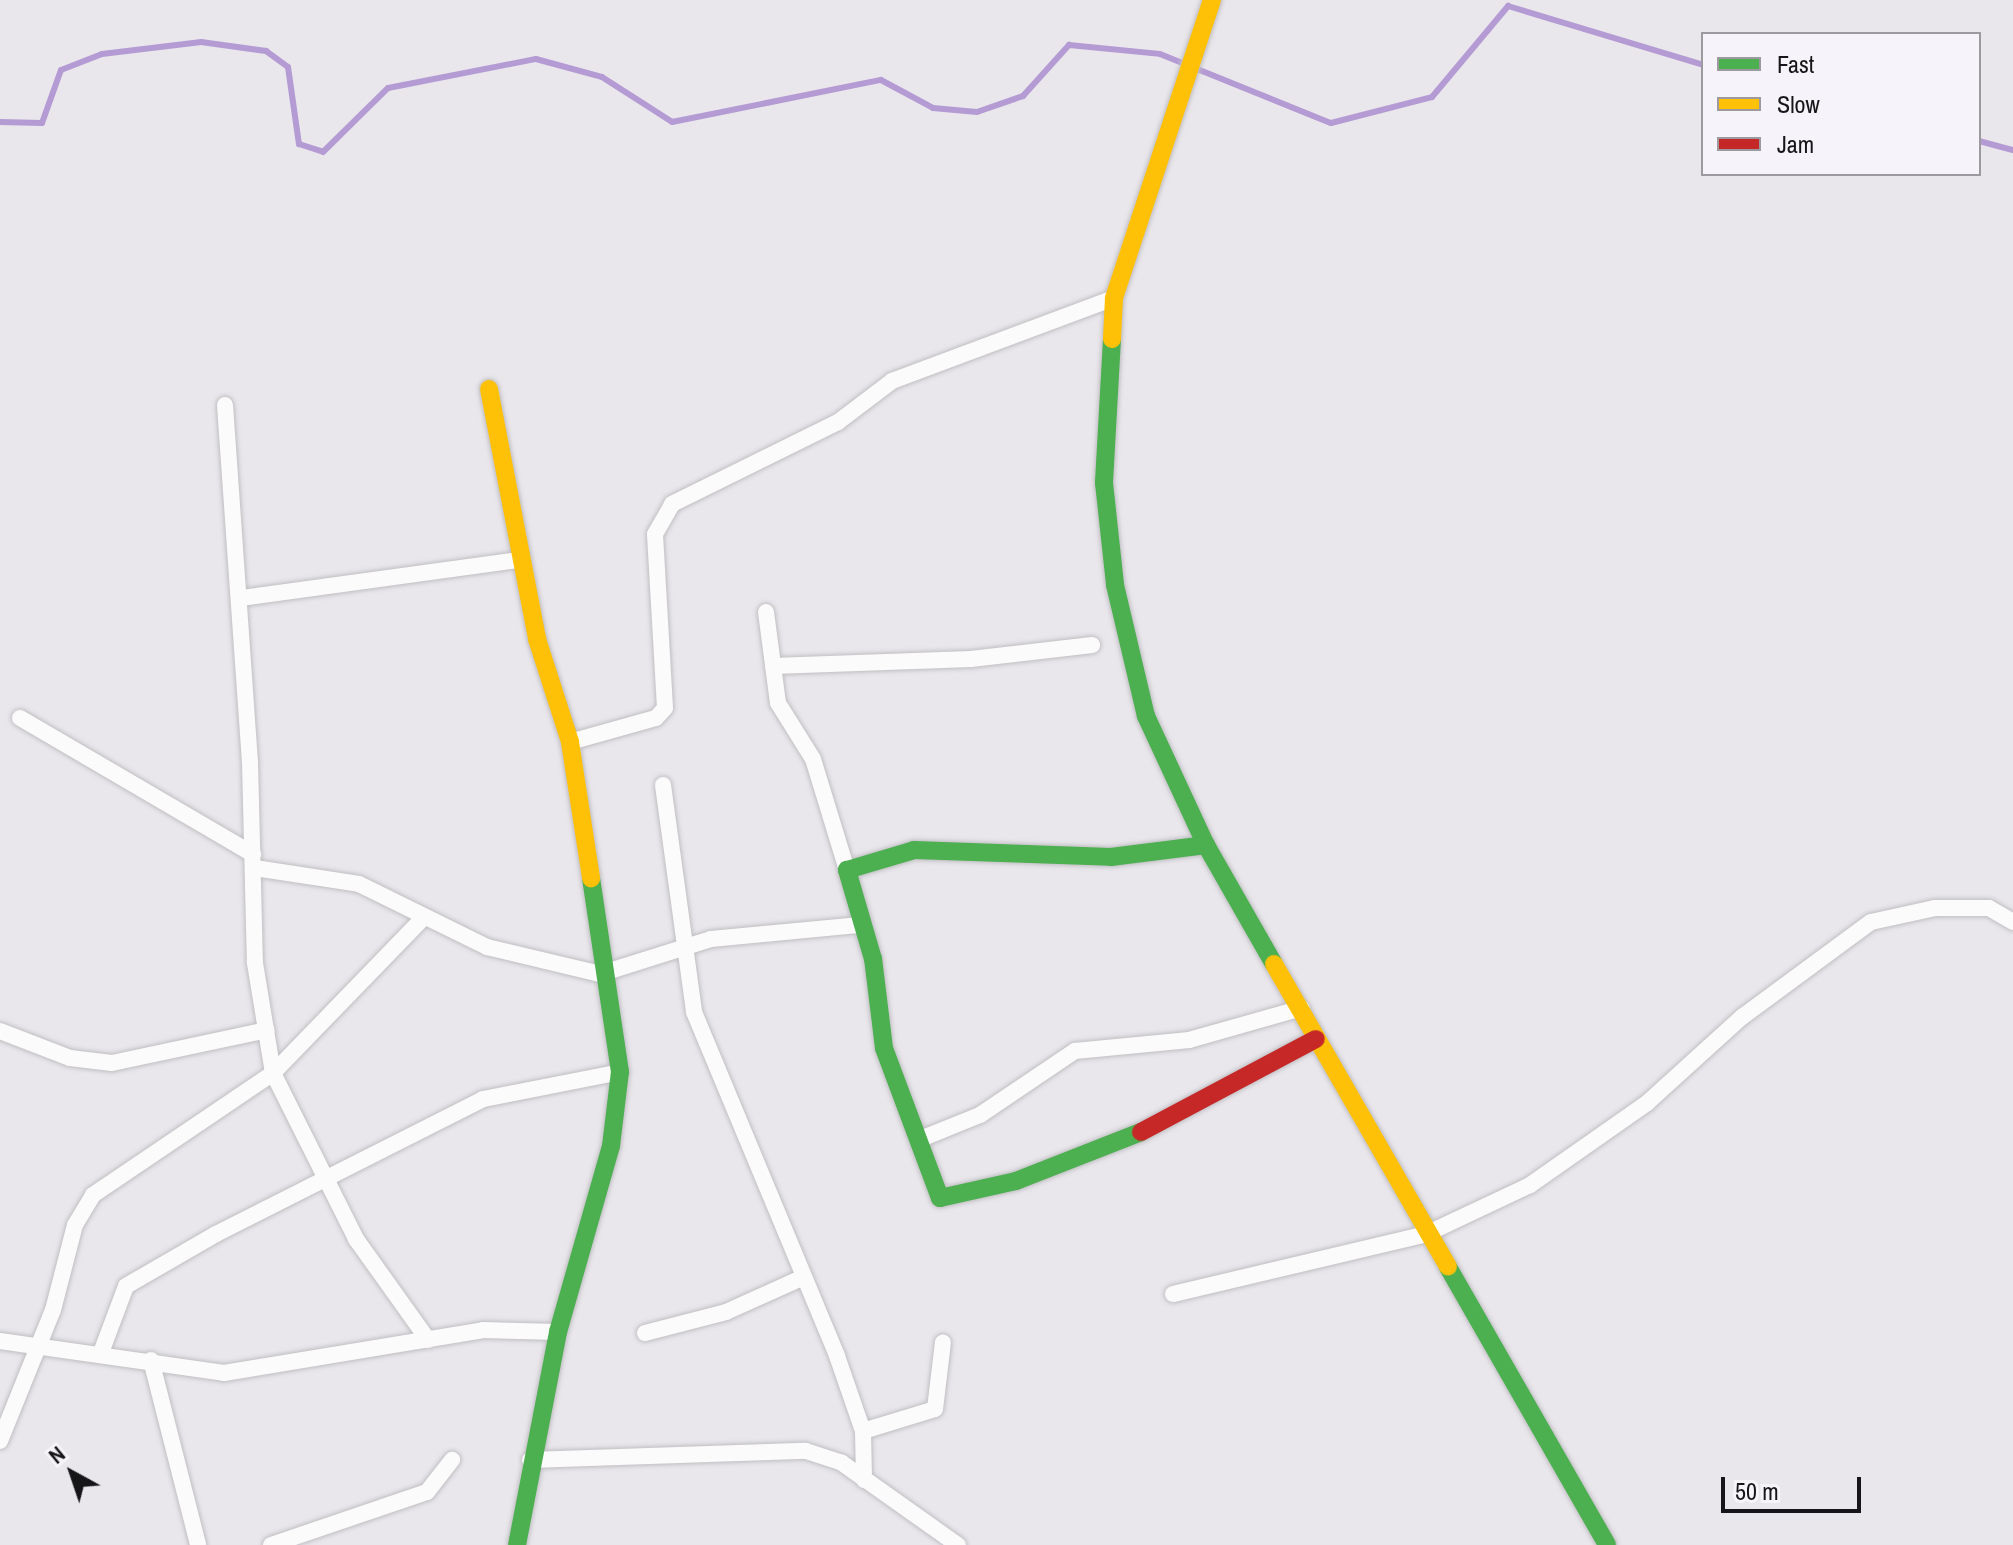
<!DOCTYPE html>
<html>
<head>
<meta charset="utf-8">
<style>
  body { margin:0 }
  #map { position:relative; width:2013px; height:1545px; overflow:hidden; background:#e9e7ec; font-family:"Archivo Narrow",sans-serif }
  div>[style] { position:absolute }
  .stream>* { height:6px; margin:-3px; padding:0 3px; transform-origin:3px; border-radius:3px; background:#b59bd4 }
  .roads { filter:drop-shadow(0 0 2px #c0bfc2) drop-shadow(0 0 2px #c0bfc2) }
  .street>* { height:16px; margin:-8px; padding:0 8px; transform-origin:8px; border-radius:8px; background:#fcfbfc }
  .fast>* { height:18px; margin:-9px; padding:0 9px; transform-origin:9px; border-radius:9px; background:#4caf50 }
  .slow>* { height:18px; margin:-9px; padding:0 9px; transform-origin:9px; border-radius:9px; background:#ffc107 }
  .jam>* { height:18px; margin:-9px; padding:0 9px; transform-origin:9px; border-radius:9px; background:#c62828 }
  span { translate:-50% -50%; white-space:nowrap; text-align:center; line-height:1.15; -webkit-text-stroke:6px #f6f3fa; paint-order:stroke }
  .legend { position:absolute; left:1701px; top:32px; width:280px; height:144px; box-sizing:border-box; background:#f6f3fa; border:2px solid #9c9a9f; margin:0; padding:10px 14px; list-style:none; font-size:24px; color:#161517 }
  .legend li { display:flex; align-items:center; gap:16px; height:40px }
  .legend b { width:40px; border:2px solid #9c9a9f }
  .north { position:absolute; left:32px; top:1433px; width:80px; height:80px; -webkit-text-stroke:6px #f6f3fa; paint-order:stroke; rotate:320deg; font-size:22px; font-weight:700; line-height:32px; text-align:center; color:#161517 }
  .north::after { content:''; display:block; margin:auto; width:28px; height:36px; background:#161517; clip-path:polygon(50% 0,100% 100%,50% 72%,0 100%) }
  .scale { position:absolute; left:1721px; top:1477px; width:140px; height:36px; box-sizing:border-box; border:4px solid #161517; border-top:0; padding-left:10px; font-size:24px; line-height:28px; white-space:nowrap; color:#161517; -webkit-text-stroke:6px #f6f3fa; paint-order:stroke }
</style>
</head>
<body>
<div id="map">
  <div class="stream">
    <div style="left:0;top:122px;width:42px;rotate:1.4deg"></div>
    <div style="left:42px;top:123px;width:56px;rotate:-70.3deg"></div>
    <div style="left:61px;top:70px;width:44px;rotate:-21.3deg"></div>
    <div style="left:102px;top:54px;width:100px;rotate:-6.9deg"></div>
    <div style="left:201px;top:42px;width:66px;rotate:7.9deg"></div>
    <div style="left:266px;top:51px;width:27px;rotate:36deg"></div>
    <div style="left:288px;top:67px;width:78px;rotate:81.9deg"></div>
    <div style="left:299px;top:144px;width:25px;rotate:18deg"></div>
    <div style="left:323px;top:152px;width:91px;rotate:-44.6deg"></div>
    <div style="left:388px;top:88px;width:151px;rotate:-11.1deg"></div>
    <div style="left:536px;top:59px;width:68px;rotate:15.3deg"></div>
    <div style="left:602px;top:77px;width:83px;rotate:32.7deg"></div>
    <div style="left:672px;top:122px;width:213px;rotate:-11.4deg"></div>
    <div style="left:881px;top:80px;width:59px;rotate:28.3deg"></div>
    <div style="left:933px;top:108px;width:44px;rotate:5.2deg"></div>
    <div style="left:977px;top:112px;width:49px;rotate:-19.2deg"></div>
    <div style="left:1023px;top:96px;width:69px;rotate:-48deg"></div>
    <div style="left:1069px;top:45px;width:91px;rotate:5.6deg"></div>
    <div style="left:1160px;top:54px;width:184px;rotate:22deg"></div>
    <div style="left:1331px;top:123px;width:104px;rotate:-14.4deg"></div>
    <div style="left:1432px;top:97px;width:119px;rotate:-50.1deg"></div>
    <div style="left:1508px;top:6px;width:204px;rotate:16.8deg"></div>
    <div style="left:1979px;top:141px;width:35px;rotate:15deg"></div>
  </div>
  <div class="roads">
    <div class="street">
      <div style="left:225px;top:405px;width:358px;rotate:86deg"></div>
      <div style="left:250px;top:762px;width:201px;rotate:88.6deg"></div>
      <div style="left:255px;top:963px;width:111px;rotate:80.7deg"></div>
      <div style="left:273px;top:1073px;width:186px;rotate:63.4deg"></div>
      <div style="left:356px;top:1239px;width:124px;rotate:54.5deg"></div>
      <div style="left:241px;top:598px;width:282px;rotate:-7.8deg"></div>
      <div style="left:766px;top:612px;width:92px;rotate:82.5deg"></div>
      <div style="left:778px;top:703px;width:66px;rotate:58deg"></div>
      <div style="left:813px;top:759px;width:116px;rotate:73deg"></div>
      <div style="left:773px;top:666px;width:198px;rotate:-2deg"></div>
      <div style="left:971px;top:659px;width:122px;rotate:-6.6deg"></div>
      <div style="left:20px;top:718px;width:270px;rotate:30.3deg"></div>
      <div style="left:570px;top:742px;width:89px;rotate:-15.6deg"></div>
      <div style="left:656px;top:718px;width:13px;rotate:-48deg"></div>
      <div style="left:665px;top:708px;width:174px;rotate:-93.3deg"></div>
      <div style="left:655px;top:534px;width:34px;rotate:-60deg"></div>
      <div style="left:672px;top:504px;width:185px;rotate:-26.3deg"></div>
      <div style="left:838px;top:422px;width:68px;rotate:-37.2deg"></div>
      <div style="left:892px;top:381px;width:237px;rotate:-20.5deg"></div>
      <div style="left:663px;top:785px;width:229px;rotate:82.2deg"></div>
      <div style="left:694px;top:1012px;width:373px;rotate:67.4deg"></div>
      <div style="left:837px;top:1356px;width:79px;rotate:70.9deg"></div>
      <div style="left:863px;top:1431px;width:49px;rotate:88.8deg"></div>
      <div style="left:255px;top:868px;width:105px;rotate:8.7deg"></div>
      <div style="left:359px;top:884px;width:143px;rotate:26.2deg"></div>
      <div style="left:487px;top:947px;width:116px;rotate:13.4deg"></div>
      <div style="left:600px;top:974px;width:116px;rotate:-17.5deg"></div>
      <div style="left:711px;top:939px;width:150px;rotate:-5.4deg"></div>
      <div style="left:0;top:1031px;width:75px;rotate:21.1deg"></div>
      <div style="left:70px;top:1058px;width:42px;rotate:6.8deg"></div>
      <div style="left:112px;top:1063px;width:158px;rotate:-12deg"></div>
      <div style="left:918px;top:1140px;width:67px;rotate:-22deg"></div>
      <div style="left:980px;top:1115px;width:115px;rotate:-34deg"></div>
      <div style="left:1075px;top:1051px;width:115px;rotate:-5.5deg"></div>
      <div style="left:1189px;top:1040px;width:117px;rotate:-15.8deg"></div>
      <div style="left:1173px;top:1294px;width:260px;rotate:-13.3deg"></div>
      <div style="left:1426px;top:1234px;width:115px;rotate:-25.2deg"></div>
      <div style="left:1530px;top:1185px;width:143px;rotate:-35deg"></div>
      <div style="left:1647px;top:1103px;width:128px;rotate:-42.2deg"></div>
      <div style="left:1742px;top:1017px;width:160px;rotate:-36.4deg"></div>
      <div style="left:1871px;top:922px;width:66px;rotate:-12.3deg"></div>
      <div style="left:1935px;top:908px;width:54px"></div>
      <div style="left:1989px;top:908px;width:28px;rotate:30deg"></div>
      <div style="left:645px;top:1333px;width:84px;rotate:-14.5deg"></div>
      <div style="left:726px;top:1312px;width:85px;rotate:-24.2deg"></div>
      <div style="left:0;top:1341px;width:226px;rotate:8.1deg"></div>
      <div style="left:224px;top:1373px;width:263px;rotate:-9.4deg"></div>
      <div style="left:483px;top:1330px;width:75px;rotate:1.5deg"></div>
      <div style="left:102px;top:1350px;width:68px;rotate:-69.4deg"></div>
      <div style="left:126px;top:1286px;width:104px;rotate:-30deg"></div>
      <div style="left:216px;top:1234px;width:299px;rotate:-26.8deg"></div>
      <div style="left:483px;top:1099px;width:140px;rotate:-11.1deg"></div>
      <div style="left:151px;top:1360px;width:191px;rotate:75.7deg"></div>
      <div style="left:863px;top:1431px;width:75px;rotate:-17deg"></div>
      <div style="left:935px;top:1409px;width:67px;rotate:-83.2deg"></div>
      <div style="left:0;top:1441px;width:141px;rotate:-68deg"></div>
      <div style="left:53px;top:1310px;width:88px;rotate:-75.5deg"></div>
      <div style="left:75px;top:1225px;width:35px;rotate:-59deg"></div>
      <div style="left:93px;top:1195px;width:217px;rotate:-34.1deg"></div>
      <div style="left:273px;top:1073px;width:217px;rotate:-45.9deg"></div>
      <div style="left:530px;top:1460px;width:276px;rotate:-1.9deg"></div>
      <div style="left:806px;top:1451px;width:38px;rotate:18deg"></div>
      <div style="left:842px;top:1463px;width:142px;rotate:35.3deg"></div>
      <div style="left:271px;top:1545px;width:165px;rotate:-18.8deg"></div>
      <div style="left:427px;top:1492px;width:41px;rotate:-52deg"></div>
    </div>
    <div class="fast">
      <div style="left:1112px;top:339px;width:144px;rotate:93.2deg"></div>
      <div style="left:1104px;top:483px;width:103px;rotate:83.8deg"></div>
      <div style="left:1115px;top:585px;width:135px;rotate:76.7deg"></div>
      <div style="left:1146px;top:716px;width:142px;rotate:65.1deg"></div>
      <div style="left:1206px;top:845px;width:137px;rotate:60.3deg"></div>
      <div style="left:1141px;top:1132px;width:134px;rotate:158.6deg"></div>
      <div style="left:1016px;top:1181px;width:78px;rotate:167.4deg"></div>
      <div style="left:940px;top:1198px;width:160px;rotate:-110.5deg"></div>
      <div style="left:884px;top:1048px;width:90px;rotate:-97deg"></div>
      <div style="left:873px;top:959px;width:93px;rotate:-106.3deg"></div>
      <div style="left:847px;top:870px;width:70px;rotate:-16.6deg"></div>
      <div style="left:914px;top:850px;width:197px;rotate:2deg"></div>
      <div style="left:1111px;top:857px;width:96px;rotate:-7.2deg"></div>
      <div style="left:1448px;top:1267px;width:320px;rotate:60.2deg"></div>
      <div style="left:517px;top:1545px;width:217px;rotate:-79.1deg"></div>
      <div style="left:558px;top:1332px;width:193px;rotate:-74.1deg"></div>
      <div style="left:611px;top:1146px;width:75px;rotate:-83.1deg"></div>
      <div style="left:620px;top:1072px;width:196px;rotate:-98.5deg"></div>
    </div>
    <div class="slow">
      <div style="left:1112px;top:339px;width:41px;rotate:-87.2deg"></div>
      <div style="left:1114px;top:298px;width:314px;rotate:-71.8deg"></div>
      <div style="left:489px;top:389px;width:255px;rotate:79.1deg"></div>
      <div style="left:537px;top:639px;width:108px;rotate:72.2deg"></div>
      <div style="left:570px;top:742px;width:138px;rotate:81.2deg"></div>
      <div style="left:1274px;top:964px;width:349px;rotate:60.1deg"></div>
    </div>
    <div class="jam">
      <div style="left:1141px;top:1132px;width:198px;rotate:-28deg"></div>
    </div>
  </div>
  <ul class="legend">
  <li><b style="height:10px;background:#4caf50"></b>Fast</li>
  <li><b style="height:10px;background:#ffc107"></b>Slow</li>
  <li><b style="height:10px;background:#c62828"></b>Jam</li>
  </ul>
  <div class="north">N</div>
  <div class="scale">50 m</div>
</div>
</body>
</html>
